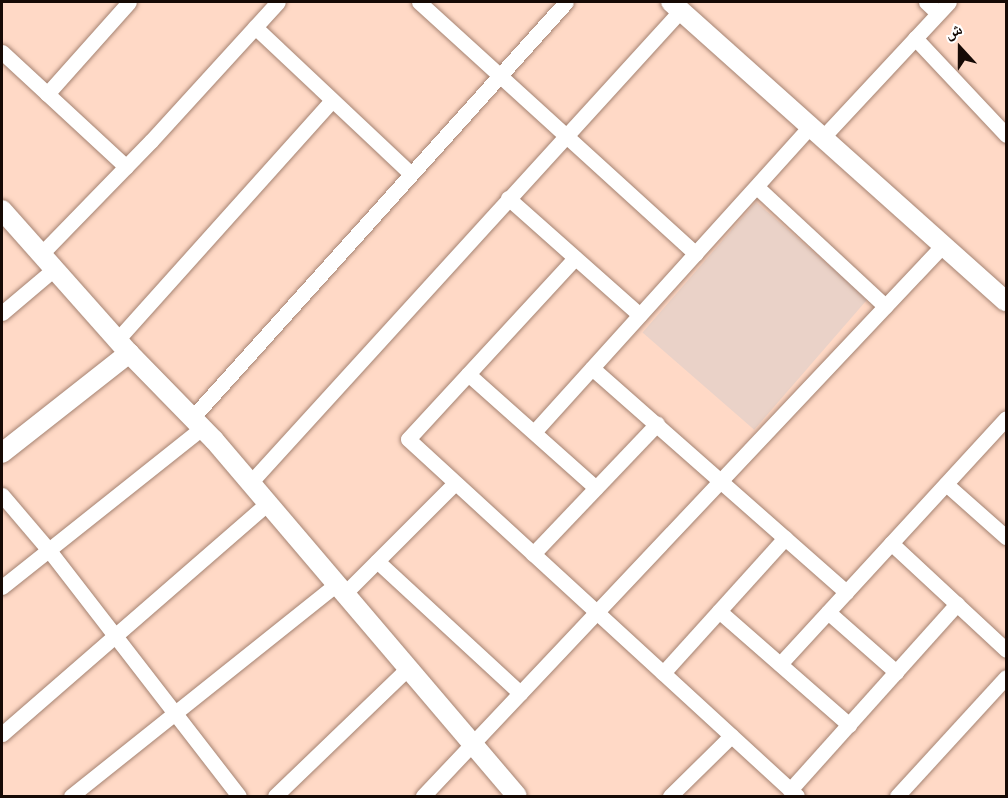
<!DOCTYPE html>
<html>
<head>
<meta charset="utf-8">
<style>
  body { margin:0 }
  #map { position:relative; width:1008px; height:798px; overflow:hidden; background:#ffd9c6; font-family:"Fira Sans","Noto Naskh Arabic",sans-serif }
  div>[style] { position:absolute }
  .education>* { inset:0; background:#ead2c8; transform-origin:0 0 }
  .roads { filter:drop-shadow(0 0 2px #a58372) drop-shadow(0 0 2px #a58372) }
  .minor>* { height:15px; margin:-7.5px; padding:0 7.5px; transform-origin:7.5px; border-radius:7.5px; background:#fff }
  .tertiary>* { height:20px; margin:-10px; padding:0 10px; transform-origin:10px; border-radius:10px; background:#fff }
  span { translate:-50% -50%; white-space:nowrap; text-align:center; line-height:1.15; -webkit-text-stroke:4.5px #fff; paint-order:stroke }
  .frame { position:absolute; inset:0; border:3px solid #160a05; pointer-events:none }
  .north { position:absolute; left:930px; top:18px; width:60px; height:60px; -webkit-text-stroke:4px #fff; paint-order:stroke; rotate:339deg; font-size:16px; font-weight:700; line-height:24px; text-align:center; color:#160a05 }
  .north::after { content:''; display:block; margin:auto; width:21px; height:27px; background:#160a05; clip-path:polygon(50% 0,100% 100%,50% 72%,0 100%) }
</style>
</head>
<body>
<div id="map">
  <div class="education">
    <div style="left:756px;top:202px;width:148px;height:173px;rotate:41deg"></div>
  </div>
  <div class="roads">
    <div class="minor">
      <div style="left:419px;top:2px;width:374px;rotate:42.3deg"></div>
      <div style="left:926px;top:2px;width:16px;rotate:43deg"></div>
      <div style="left:255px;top:27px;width:214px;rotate:43.3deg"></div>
      <div style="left:915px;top:38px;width:133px;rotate:46.8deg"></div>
      <div style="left:2px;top:52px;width:169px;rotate:42.8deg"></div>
      <div style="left:47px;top:94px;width:123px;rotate:-48.3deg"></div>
      <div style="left:824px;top:136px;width:183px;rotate:-47deg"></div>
      <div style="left:757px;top:187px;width:175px;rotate:42.9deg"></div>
      <div style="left:508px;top:198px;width:176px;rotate:41.6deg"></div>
      <div style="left:41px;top:254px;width:158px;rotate:-45.8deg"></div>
      <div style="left:151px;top:141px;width:188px;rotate:-47.6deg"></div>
      <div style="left:575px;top:258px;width:246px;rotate:132.7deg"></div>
      <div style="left:408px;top:439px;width:528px;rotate:42.54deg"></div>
      <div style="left:2px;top:313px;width:68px;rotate:-40.2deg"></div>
      <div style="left:117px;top:340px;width:322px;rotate:-48.1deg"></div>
      <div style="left:592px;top:368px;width:339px;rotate:41.4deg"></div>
      <div style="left:468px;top:374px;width:171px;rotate:41.7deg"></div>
      <div style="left:192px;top:418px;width:559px;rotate:-48.04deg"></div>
      <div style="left:534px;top:432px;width:413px;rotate:-47.9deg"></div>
      <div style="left:250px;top:483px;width:640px;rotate:-47.66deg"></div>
      <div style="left:946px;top:484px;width:80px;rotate:41.5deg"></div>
      <div style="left:2px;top:495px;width:71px;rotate:49.6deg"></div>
      <div style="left:48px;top:549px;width:312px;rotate:52.3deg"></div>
      <div style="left:891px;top:543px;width:157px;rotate:42.9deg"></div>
      <div style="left:533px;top:554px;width:180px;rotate:-46.4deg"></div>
      <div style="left:377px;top:561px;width:195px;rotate:42.7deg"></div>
      <div style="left:2px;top:587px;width:256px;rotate:-38.5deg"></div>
      <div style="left:343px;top:595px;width:158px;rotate:-45deg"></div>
      <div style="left:719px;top:611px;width:173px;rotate:41.2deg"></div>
      <div style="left:828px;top:612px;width:91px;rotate:41.4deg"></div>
      <div style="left:780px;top:664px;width:334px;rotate:-47.4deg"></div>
      <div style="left:663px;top:673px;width:182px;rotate:-47.9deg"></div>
      <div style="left:2px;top:734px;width:351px;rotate:-41deg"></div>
      <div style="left:790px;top:790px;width:250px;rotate:-48.1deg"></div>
      <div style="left:71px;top:796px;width:338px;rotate:-38.6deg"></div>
      <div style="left:275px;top:796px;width:182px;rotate:-43.9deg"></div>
      <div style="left:423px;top:796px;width:759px;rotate:-46.65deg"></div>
      <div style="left:670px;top:796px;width:86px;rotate:-44.5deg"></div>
      <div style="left:897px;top:796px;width:161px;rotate:-47.5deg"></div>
    </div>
    <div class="tertiary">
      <div style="left:671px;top:2px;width:449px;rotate:41.8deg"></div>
      <div style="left:2px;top:210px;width:191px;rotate:48.4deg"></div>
      <div style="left:129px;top:353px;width:122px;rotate:45.7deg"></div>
      <div style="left:214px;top:440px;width:467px;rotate:49.6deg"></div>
      <div style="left:2px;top:453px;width:162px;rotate:-38.2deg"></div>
    </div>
  </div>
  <div class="frame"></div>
  <div class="north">ش</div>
</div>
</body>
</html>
